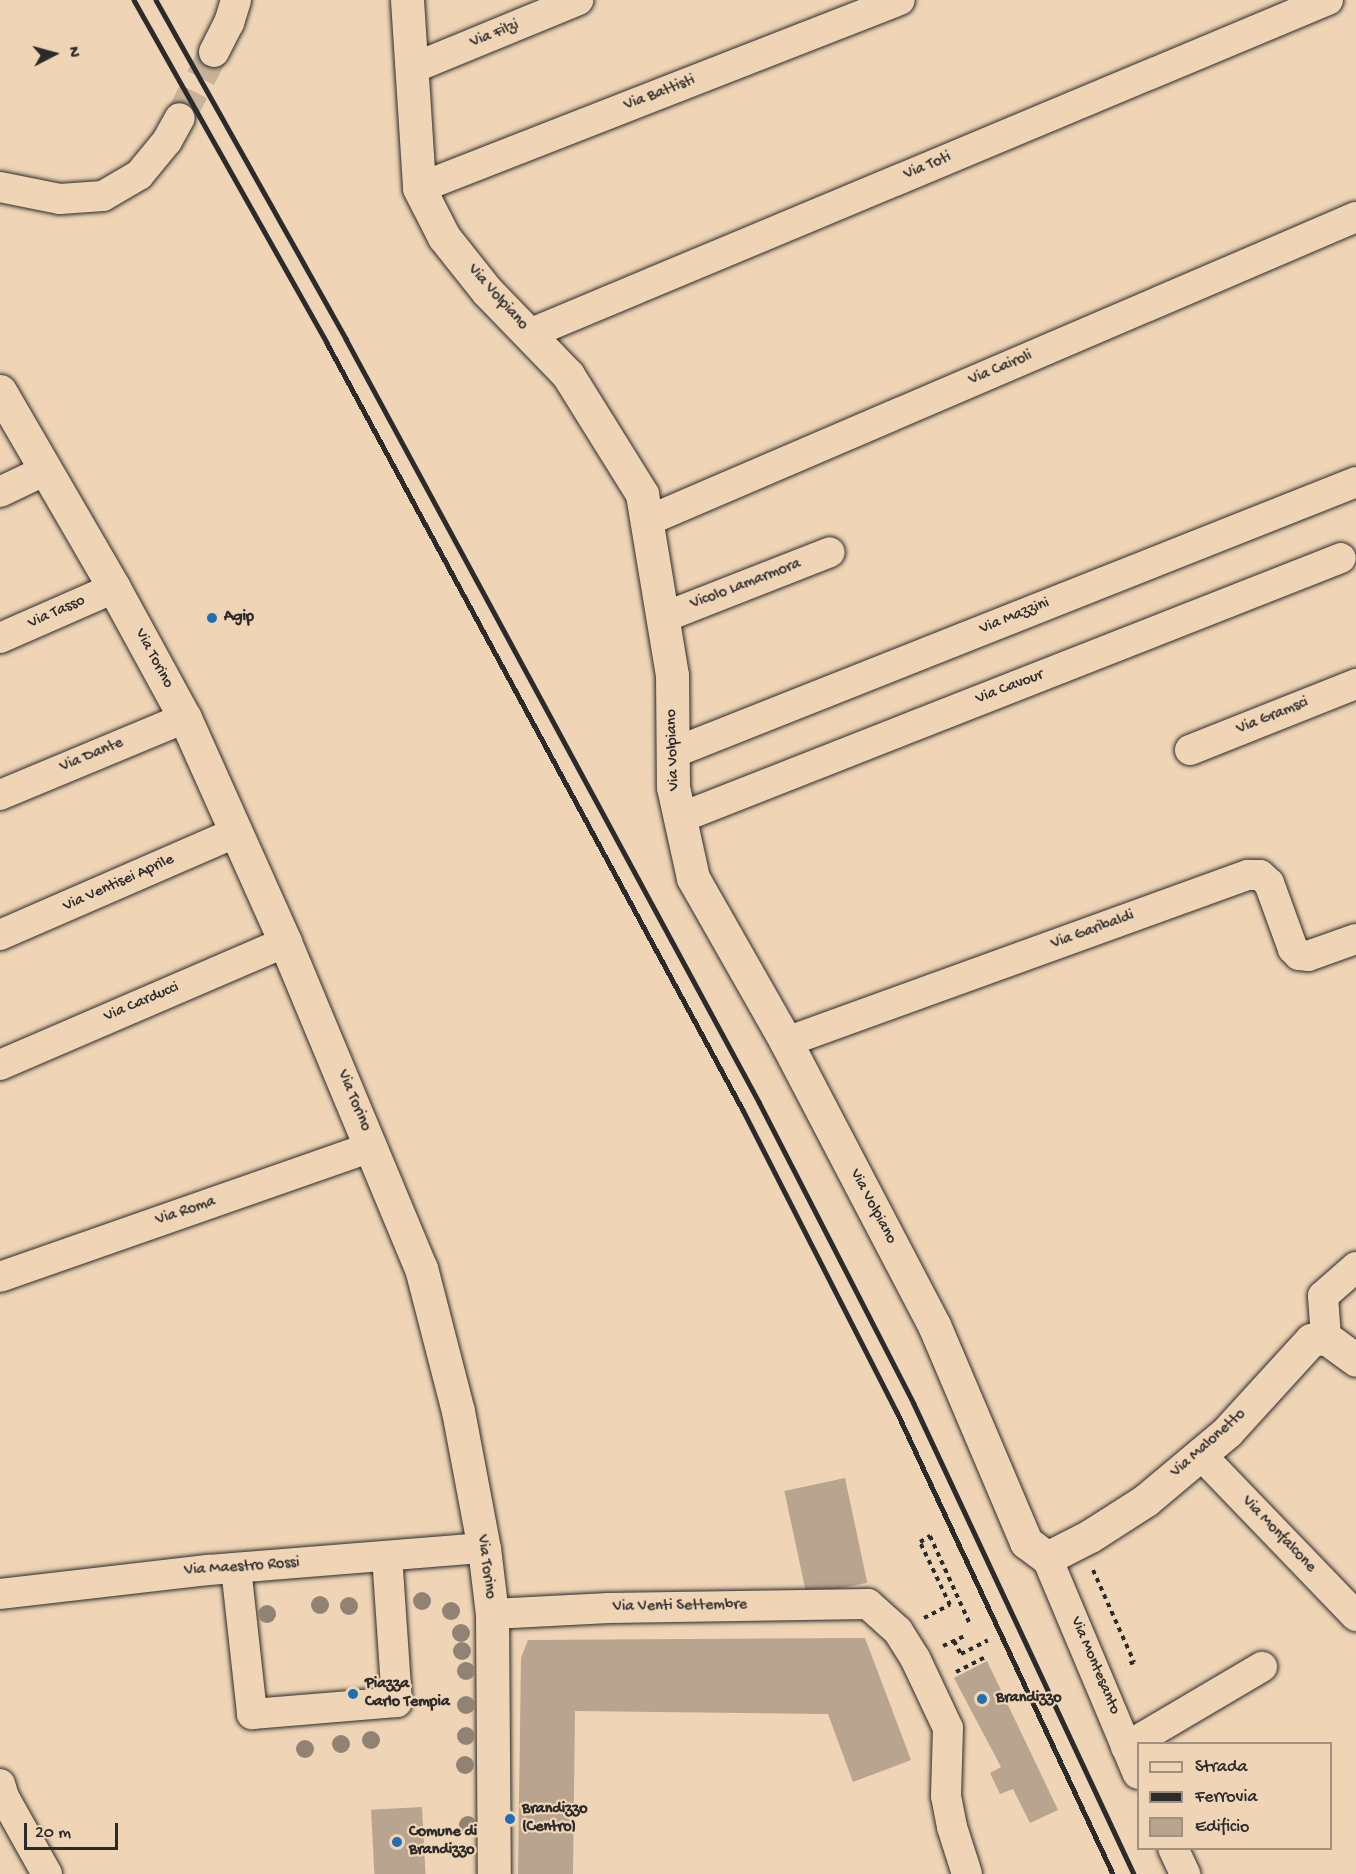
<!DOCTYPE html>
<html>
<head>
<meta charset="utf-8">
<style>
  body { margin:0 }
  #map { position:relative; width:1356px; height:1874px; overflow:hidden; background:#efd4b6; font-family:"Gochi Hand",sans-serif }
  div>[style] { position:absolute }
  .building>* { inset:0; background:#b9a48f; transform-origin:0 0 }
  .street-tunnel>* { height:30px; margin-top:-15px; transform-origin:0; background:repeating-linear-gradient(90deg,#c8b29a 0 30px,transparent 0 45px) }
  .path>* { height:4px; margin-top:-2px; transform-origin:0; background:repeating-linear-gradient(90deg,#2b2b2b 0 4.5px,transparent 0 9px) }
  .roads { filter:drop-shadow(0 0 2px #2b2b2b) drop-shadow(0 0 2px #2b2b2b) }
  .street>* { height:30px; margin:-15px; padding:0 15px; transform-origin:15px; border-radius:15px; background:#efd4b6 }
  .secondary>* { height:33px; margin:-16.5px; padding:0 16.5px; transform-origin:16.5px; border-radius:16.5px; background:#efd4b6 }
  .rail>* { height:4.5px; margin:-2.25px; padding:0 2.25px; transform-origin:2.25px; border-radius:2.25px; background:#2b2b2b }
  .trees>* { width:18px; height:18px; margin:-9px; border-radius:50%; background:#918373 }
  .dots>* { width:16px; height:16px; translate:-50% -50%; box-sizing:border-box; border:3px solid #efd4b6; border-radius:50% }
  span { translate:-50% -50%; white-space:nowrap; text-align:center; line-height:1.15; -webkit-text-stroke:4.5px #efd4b6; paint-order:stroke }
  .street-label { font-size:16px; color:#2b2b2b }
  .poi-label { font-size:16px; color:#2b2b2b; font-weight:700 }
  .left { translate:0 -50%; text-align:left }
  .legend { position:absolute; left:1137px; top:1742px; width:195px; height:108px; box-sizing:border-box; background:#efd4b6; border:2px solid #a1907e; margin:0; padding:8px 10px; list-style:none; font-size:18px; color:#2b2b2b }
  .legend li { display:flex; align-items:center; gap:12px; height:30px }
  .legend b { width:30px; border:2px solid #a1907e }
  .north { position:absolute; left:24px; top:24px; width:60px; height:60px; -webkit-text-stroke:4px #efd4b6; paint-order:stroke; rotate:84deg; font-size:16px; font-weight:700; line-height:24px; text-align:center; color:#2b2b2b }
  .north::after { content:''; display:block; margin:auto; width:21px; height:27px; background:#2b2b2b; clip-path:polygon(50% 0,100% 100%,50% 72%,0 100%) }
  .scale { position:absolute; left:24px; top:1823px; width:94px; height:27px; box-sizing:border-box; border:3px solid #2b2b2b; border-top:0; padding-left:8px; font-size:18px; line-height:21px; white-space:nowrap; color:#2b2b2b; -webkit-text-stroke:4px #efd4b6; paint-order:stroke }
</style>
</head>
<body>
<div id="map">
  <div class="building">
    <div style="left:845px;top:1478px;width:107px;height:62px;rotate:78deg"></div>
    <div style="clip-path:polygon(865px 1638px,911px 1760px,853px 1782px,828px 1714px,575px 1711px,573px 1874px,518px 1874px,521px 1658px,528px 1640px)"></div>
    <div style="clip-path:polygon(987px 1661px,1058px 1810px,1030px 1823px,1013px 1789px,1000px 1794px,990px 1773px,1001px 1767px,954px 1678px)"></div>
    <div style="left:422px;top:1807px;width:67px;height:51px;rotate:87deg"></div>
  </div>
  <div class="street-tunnel">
    <div style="left:180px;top:118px;width:74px;rotate:-62.7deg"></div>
  </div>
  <div class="path">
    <div style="left:1093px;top:1570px;width:101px;rotate:66deg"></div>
    <div style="left:1134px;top:1662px;width:9px;rotate:159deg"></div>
    <div style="left:924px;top:1618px;width:29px;rotate:-27deg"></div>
    <div style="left:950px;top:1605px;width:70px;rotate:-115.5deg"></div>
    <div style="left:920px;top:1542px;width:12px;rotate:-31deg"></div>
    <div style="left:930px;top:1536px;width:97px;rotate:65.6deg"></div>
    <div style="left:954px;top:1641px;width:15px;rotate:62deg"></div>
    <div style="left:961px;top:1654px;width:30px;rotate:-27deg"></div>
    <div style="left:943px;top:1646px;width:26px;rotate:-25deg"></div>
    <div style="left:956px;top:1672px;width:33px;rotate:-27deg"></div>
  </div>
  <div class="roads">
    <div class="street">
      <div style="left:214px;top:52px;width:33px;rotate:-63deg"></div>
      <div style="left:229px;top:23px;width:24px;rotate:-73deg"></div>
      <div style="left:411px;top:69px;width:181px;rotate:-22.4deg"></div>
      <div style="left:0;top:187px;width:61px;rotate:11.3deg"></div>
      <div style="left:60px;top:199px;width:43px;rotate:-4deg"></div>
      <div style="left:103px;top:196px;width:42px;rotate:-30.3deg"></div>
      <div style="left:139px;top:175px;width:44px;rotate:-50.5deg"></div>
      <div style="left:167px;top:141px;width:26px;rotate:-61deg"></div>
      <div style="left:419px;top:188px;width:516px;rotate:-21.35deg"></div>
      <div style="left:529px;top:334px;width:866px;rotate:-22.69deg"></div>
      <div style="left:0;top:492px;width:51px;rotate:-25.6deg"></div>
      <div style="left:647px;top:521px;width:771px;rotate:-23.21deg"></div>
      <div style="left:662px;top:618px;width:180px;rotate:-21.4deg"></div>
      <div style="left:0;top:638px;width:124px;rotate:-23.7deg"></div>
      <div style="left:1190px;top:750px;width:179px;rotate:-21.7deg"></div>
      <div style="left:673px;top:753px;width:735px;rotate:-21.64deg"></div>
      <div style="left:0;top:795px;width:200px;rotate:-22.6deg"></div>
      <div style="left:680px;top:818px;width:710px;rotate:-21.47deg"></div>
      <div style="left:0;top:935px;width:258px;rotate:-23.5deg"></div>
      <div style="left:786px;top:1042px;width:491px;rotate:-19.9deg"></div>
      <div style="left:1248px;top:875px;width:12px"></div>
      <div style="left:1260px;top:875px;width:12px;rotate:42deg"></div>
      <div style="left:1269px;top:883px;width:70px;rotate:70deg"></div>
      <div style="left:1293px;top:949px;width:8px;rotate:45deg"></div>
      <div style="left:1299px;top:955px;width:9px;rotate:6deg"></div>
      <div style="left:1308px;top:956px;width:51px;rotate:-19.5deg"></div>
      <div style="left:0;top:1065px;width:310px;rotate:-23.3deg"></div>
      <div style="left:0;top:1277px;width:394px;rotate:-19.3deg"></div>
      <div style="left:1326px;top:1338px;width:42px;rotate:-94.1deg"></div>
      <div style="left:1323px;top:1296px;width:44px;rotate:-41.3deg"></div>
      <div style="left:1200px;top:1454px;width:225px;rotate:46.1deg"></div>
      <div style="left:1047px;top:1558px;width:234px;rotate:67.2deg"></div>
      <div style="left:236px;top:1568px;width:147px;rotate:83.7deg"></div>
      <div style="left:252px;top:1714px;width:145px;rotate:-4.7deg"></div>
      <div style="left:397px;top:1702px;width:145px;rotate:-93.9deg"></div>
      <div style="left:0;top:1594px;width:209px;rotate:-6.6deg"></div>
      <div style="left:208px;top:1570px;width:277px;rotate:-4.6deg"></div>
      <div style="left:492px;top:1614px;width:117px;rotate:-2.9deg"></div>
      <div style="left:609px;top:1608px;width:259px;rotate:-0.9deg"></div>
      <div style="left:868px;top:1604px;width:40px;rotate:42deg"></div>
      <div style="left:898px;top:1631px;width:32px;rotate:58deg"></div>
      <div style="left:915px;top:1658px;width:77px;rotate:64.8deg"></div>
      <div style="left:948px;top:1728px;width:68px;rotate:91.7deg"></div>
      <div style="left:946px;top:1796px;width:32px;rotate:79deg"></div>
      <div style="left:952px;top:1827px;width:49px;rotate:72.3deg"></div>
      <div style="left:1126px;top:1747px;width:158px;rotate:-30.5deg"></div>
      <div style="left:0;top:1784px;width:14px;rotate:73deg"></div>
      <div style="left:4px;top:1797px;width:88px;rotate:60.8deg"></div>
      <div style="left:1173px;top:1848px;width:29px;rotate:65deg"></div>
    </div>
    <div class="secondary">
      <div style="left:407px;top:0;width:188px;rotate:86.3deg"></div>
      <div style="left:419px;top:188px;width:55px;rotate:63deg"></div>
      <div style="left:444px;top:237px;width:69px;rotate:51.5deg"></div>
      <div style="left:487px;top:291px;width:117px;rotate:46deg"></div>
      <div style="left:568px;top:375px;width:140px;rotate:58.1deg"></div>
      <div style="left:642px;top:494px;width:183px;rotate:80.6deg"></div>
      <div style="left:672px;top:675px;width:112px;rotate:89.5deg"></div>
      <div style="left:673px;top:787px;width:93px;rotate:77.6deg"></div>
      <div style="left:693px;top:878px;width:189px;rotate:60.4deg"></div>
      <div style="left:786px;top:1042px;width:319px;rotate:62.4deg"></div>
      <div style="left:934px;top:1325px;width:236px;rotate:67deg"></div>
      <div style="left:1026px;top:1542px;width:26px;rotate:37deg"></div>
      <div style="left:1047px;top:1558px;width:48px;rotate:-27.1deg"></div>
      <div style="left:1090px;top:1536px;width:67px;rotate:-32.7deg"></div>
      <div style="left:1146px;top:1500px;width:106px;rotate:-40deg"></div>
      <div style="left:1227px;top:1432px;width:125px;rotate:-47.6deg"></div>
      <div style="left:1311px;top:1340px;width:15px;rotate:-8deg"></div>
      <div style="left:1326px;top:1338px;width:37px;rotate:36deg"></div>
      <div style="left:0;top:391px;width:228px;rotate:59.9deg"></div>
      <div style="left:114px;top:588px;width:148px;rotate:61.4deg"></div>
      <div style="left:185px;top:718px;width:245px;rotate:65.9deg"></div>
      <div style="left:285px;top:942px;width:353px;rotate:67.4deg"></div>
      <div style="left:421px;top:1268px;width:148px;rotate:75.5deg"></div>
      <div style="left:458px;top:1411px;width:139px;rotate:79.3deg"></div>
      <div style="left:484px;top:1548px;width:66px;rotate:83.1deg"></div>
      <div style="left:492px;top:1614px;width:260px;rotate:89.6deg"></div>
    </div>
  </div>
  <div class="rail">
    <div style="left:134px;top:0;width:394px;rotate:60.6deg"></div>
    <div style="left:327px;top:343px;width:873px;rotate:61.53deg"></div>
    <div style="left:743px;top:1110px;width:339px;rotate:63deg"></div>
    <div style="left:897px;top:1412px;width:510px;rotate:64.94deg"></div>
    <div style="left:156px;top:0;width:389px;rotate:60.7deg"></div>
    <div style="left:346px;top:339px;width:868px;rotate:61.57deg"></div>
    <div style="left:759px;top:1102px;width:339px;rotate:62.8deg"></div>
    <div style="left:914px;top:1404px;width:519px;rotate:64.92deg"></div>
  </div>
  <div class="trees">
    <div style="left:422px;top:1601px"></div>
    <div style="left:320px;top:1605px"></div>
    <div style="left:349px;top:1606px"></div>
    <div style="left:451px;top:1611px"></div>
    <div style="left:267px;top:1614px"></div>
    <div style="left:461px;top:1633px"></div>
    <div style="left:462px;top:1651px"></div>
    <div style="left:466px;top:1671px"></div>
    <div style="left:466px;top:1705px"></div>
    <div style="left:466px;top:1736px"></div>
    <div style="left:371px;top:1740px"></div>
    <div style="left:341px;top:1744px"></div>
    <div style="left:305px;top:1749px"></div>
    <div style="left:465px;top:1765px"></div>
    <div style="left:468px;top:1825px"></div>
  </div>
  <div class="dots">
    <div style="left:212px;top:618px;background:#1f6fb2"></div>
    <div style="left:353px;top:1694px;background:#1f6fb2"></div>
    <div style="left:982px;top:1699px;background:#1f6fb2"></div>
    <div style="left:510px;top:1819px;background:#1f6fb2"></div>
    <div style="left:397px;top:1842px;background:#1f6fb2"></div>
  </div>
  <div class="street-label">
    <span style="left:495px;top:35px;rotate:-22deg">Via Filzi</span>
    <span style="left:660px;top:94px;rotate:-21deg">Via Battisti</span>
    <span style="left:928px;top:167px;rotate:-23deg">Via Toti</span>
    <span style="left:497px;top:298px;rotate:48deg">Via Volpiano</span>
    <span style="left:1001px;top:369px;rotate:-23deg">Via Cairoli</span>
    <span style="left:746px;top:585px;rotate:-21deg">Vicolo Lamarmora</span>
    <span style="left:57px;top:613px;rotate:-24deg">Via Tasso</span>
    <span style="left:1015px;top:617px;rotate:-22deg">Via Mazzini</span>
    <span style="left:153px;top:659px;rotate:62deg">Via Torino</span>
    <span style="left:1010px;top:688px;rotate:-21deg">Via Cavour</span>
    <span style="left:1273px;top:717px;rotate:-22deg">Via Gramsci</span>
    <span style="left:674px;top:750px;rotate:-92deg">Via Volpiano</span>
    <span style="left:92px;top:756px;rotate:-23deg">Via Dante</span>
    <span style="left:119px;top:884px;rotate:-24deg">Via Ventisei Aprile</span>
    <span style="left:1093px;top:931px;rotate:-20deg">Via Garibaldi</span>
    <span style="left:142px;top:1003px;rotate:-23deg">Via Carducci</span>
    <span style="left:353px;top:1101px;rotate:67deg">Via Torino</span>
    <span style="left:872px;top:1207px;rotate:62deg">Via Volpiano</span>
    <span style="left:186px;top:1212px;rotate:-19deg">Via Roma</span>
    <span style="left:1209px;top:1444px;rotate:-42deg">Via Malonetto</span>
    <span style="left:1278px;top:1535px;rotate:46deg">Via Monfalcone</span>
    <span style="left:485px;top:1567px;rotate:82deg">Via Torino</span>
    <span style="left:242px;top:1568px;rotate:-4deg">Via Maestro Rossi</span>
    <span style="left:680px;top:1607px;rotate:-1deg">Via Venti Settembre</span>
    <span style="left:1094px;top:1666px;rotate:67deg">Via Montesanto</span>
  </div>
  <div class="poi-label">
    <span class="left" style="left:224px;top:618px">Agip</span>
    <span class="left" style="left:365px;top:1694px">Piazza<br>Carlo Tempia</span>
    <span class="left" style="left:996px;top:1699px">Brandizzo</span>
    <span class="left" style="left:522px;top:1819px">Brandizzo<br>(Centro)</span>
    <span class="left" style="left:409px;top:1842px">Comune di<br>Brandizzo</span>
  </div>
  <ul class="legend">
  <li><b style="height:8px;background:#efd4b6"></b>Strada</li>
  <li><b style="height:8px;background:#2b2b2b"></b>Ferrovia</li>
  <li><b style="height:16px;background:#b9a48f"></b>Edificio</li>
  </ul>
  <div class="north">N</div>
  <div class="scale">20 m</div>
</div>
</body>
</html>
